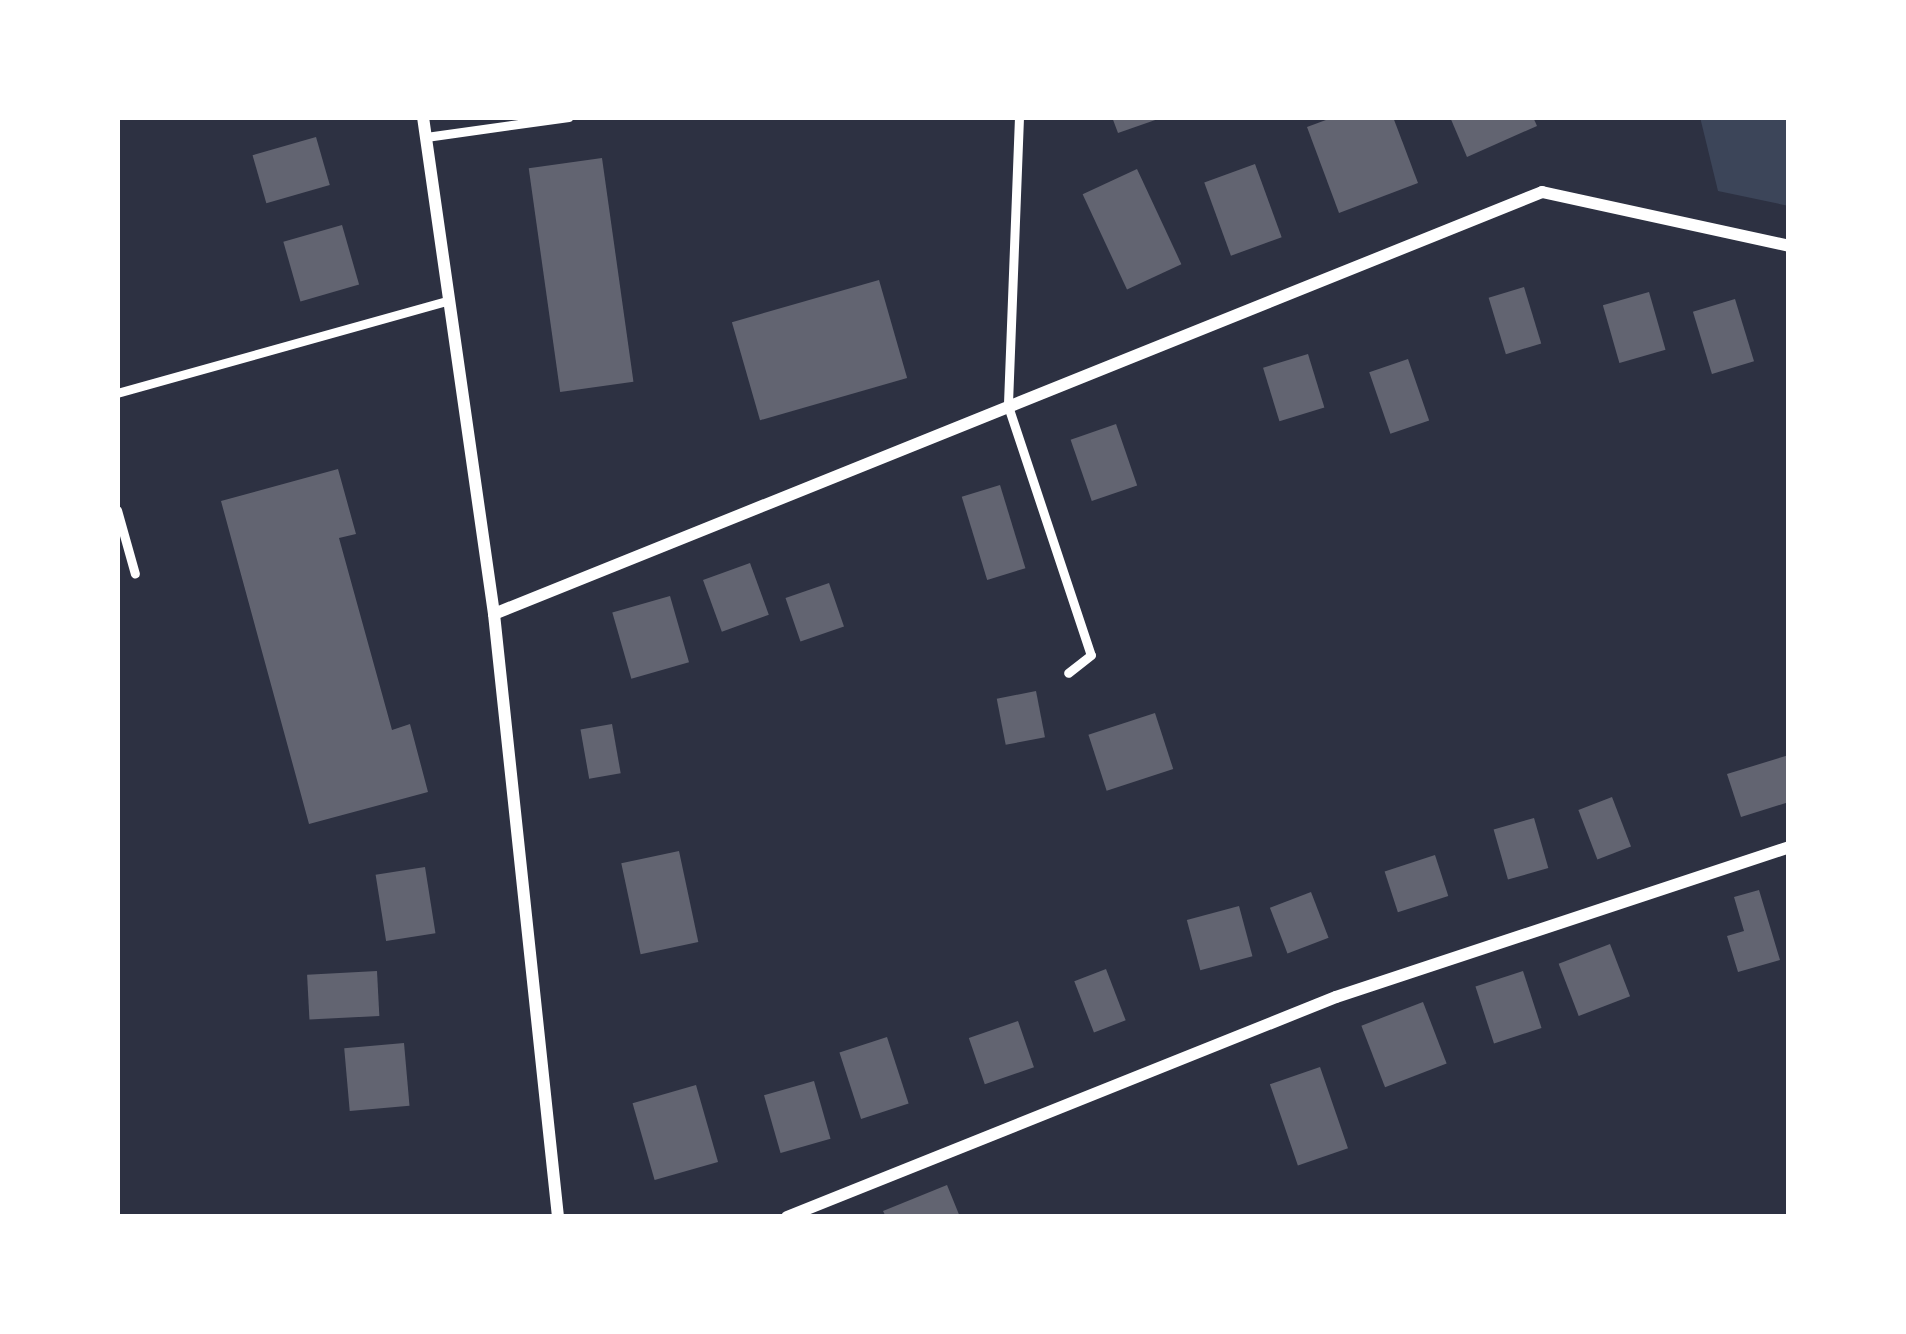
<!DOCTYPE html>
<html>
<head>
<meta charset="utf-8">
<style>
  body { margin:0 }
  #map { position:relative; width:1906px; height:1334px; overflow:hidden; background:#2d3142; font-family:Ubuntu,sans-serif }
  div>[style] { position:absolute }
  .green>* { inset:0; background:#3c4559 }
  .building>* { inset:0; background:#626471; transform-origin:0 0 }
  .service>* { height:9px; margin:-4.5px; padding:0 4.5px; transform-origin:4.5px; border-radius:4.5px; background:#fff }
  .minor>* { height:12px; margin:-6px; padding:0 6px; transform-origin:6px; border-radius:6px; background:#fff }
  span { translate:-50% -50%; white-space:nowrap; text-align:center; line-height:1.15; -webkit-text-stroke:9px #fff; paint-order:stroke }
  .frame { position:absolute; inset:0; border:120px solid #fff; pointer-events:none }
</style>
</head>
<body>
<div id="map">
  <div class="green">
    <div style="clip-path:polygon(1700px 117px,1789px 117px,1789px 206px,1718px 191px)"></div>
  </div>
  <div class="building">
    <div style="clip-path:polygon(1112px 117px,1161px 117px,1161px 118px,1118px 133px)"></div>
    <div style="clip-path:polygon(1334px 117px,1393px 117px,1418px 183px,1339px 213px,1307px 127px)"></div>
    <div style="clip-path:polygon(1450px 117px,1533px 117px,1537px 126px,1467px 157px)"></div>
    <div style="left:316px;top:137px;width:50px;height:66px;rotate:74deg"></div>
    <div style="left:602px;top:158px;width:226px;height:74px;rotate:82deg"></div>
    <div style="left:1255px;top:164px;width:78px;height:54px;rotate:70deg"></div>
    <div style="left:1137px;top:169px;width:105px;height:60px;rotate:65deg"></div>
    <div style="left:342px;top:225px;width:62px;height:61px;rotate:74deg"></div>
    <div style="left:879px;top:280px;width:102px;height:153px;rotate:74deg"></div>
    <div style="left:1524px;top:287px;width:59px;height:37px;rotate:73deg"></div>
    <div style="left:1649px;top:292px;width:60px;height:48px;rotate:74deg"></div>
    <div style="left:1735px;top:299px;width:65px;height:44px;rotate:73deg"></div>
    <div style="left:1308px;top:354px;width:56px;height:47px;rotate:73deg"></div>
    <div style="left:1408px;top:359px;width:65px;height:41px;rotate:71deg"></div>
    <div style="left:1116px;top:424px;width:65px;height:48px;rotate:71deg"></div>
    <div style="clip-path:polygon(338px 469px,356px 534px,339px 538px,392px 730px,410px 724px,428px 792px,309px 824px,221px 501px)"></div>
    <div style="left:1000px;top:485px;width:87px;height:40px;rotate:73deg"></div>
    <div style="left:750px;top:563px;width:55px;height:50px;rotate:70deg"></div>
    <div style="left:829px;top:583px;width:46px;height:46px;rotate:71deg"></div>
    <div style="left:670px;top:596px;width:69px;height:60px;rotate:74deg"></div>
    <div style="left:1036px;top:691px;width:47px;height:40px;rotate:79deg"></div>
    <div style="left:1155px;top:713px;width:59px;height:70px;rotate:72deg"></div>
    <div style="left:612px;top:724px;width:50px;height:32px;rotate:80deg"></div>
    <div style="clip-path:polygon(1789px 755px,1789px 802px,1741px 817px,1727px 774px)"></div>
    <div style="left:1612px;top:797px;width:53px;height:36px;rotate:69deg"></div>
    <div style="left:1534px;top:818px;width:52px;height:42px;rotate:74deg"></div>
    <div style="left:679px;top:851px;width:93px;height:59px;rotate:78deg"></div>
    <div style="left:1435px;top:855px;width:43px;height:53px;rotate:72deg"></div>
    <div style="left:425px;top:867px;width:67px;height:50px;rotate:81deg"></div>
    <div style="clip-path:polygon(1759px 890px,1780px 960px,1738px 972px,1727px 936px,1744px 931px,1734px 897px)"></div>
    <div style="left:1311px;top:892px;width:49px;height:44px;rotate:69deg"></div>
    <div style="left:1239px;top:906px;width:52px;height:54px;rotate:75deg"></div>
    <div style="left:1610px;top:944px;width:56px;height:55px;rotate:69deg"></div>
    <div style="left:1106px;top:969px;width:55px;height:34px;rotate:69deg"></div>
    <div style="left:377px;top:971px;width:45px;height:70px;rotate:87deg"></div>
    <div style="left:1523px;top:971px;width:60px;height:50px;rotate:72deg"></div>
    <div style="left:1423px;top:1002px;width:66px;height:66px;rotate:69deg"></div>
    <div style="left:1018px;top:1021px;width:49px;height:52px;rotate:71deg"></div>
    <div style="left:887px;top:1037px;width:70px;height:50px;rotate:72deg"></div>
    <div style="left:404px;top:1043px;width:63px;height:60px;rotate:85deg"></div>
    <div style="left:1320px;top:1067px;width:86px;height:53px;rotate:71deg"></div>
    <div style="left:814px;top:1081px;width:60px;height:52px;rotate:74deg"></div>
    <div style="left:696px;top:1085px;width:80px;height:66px;rotate:74deg"></div>
    <div style="clip-path:polygon(947px 1185px,960px 1217px,886px 1217px,883px 1211px)"></div>
  </div>
  <div class="service">
    <div style="left:1019px;top:117px;width:289px;rotate:92.2deg"></div>
    <div style="left:1008px;top:406px;width:262px;rotate:71.6deg"></div>
    <div style="left:1091px;top:655px;width:29px;rotate:142deg"></div>
    <div style="left:426px;top:137px;width:144px;rotate:-8deg"></div>
    <div style="left:117px;top:393px;width:342px;rotate:-15.6deg"></div>
    <div style="left:117px;top:510px;width:66px;rotate:74.3deg"></div>
  </div>
  <div class="minor">
    <div style="left:423px;top:117px;width:502px;rotate:81.87deg"></div>
    <div style="left:494px;top:614px;width:606px;rotate:83.94deg"></div>
    <div style="left:494px;top:614px;width:1130px;rotate:-21.93deg"></div>
    <div style="left:1542px;top:192px;width:253px;rotate:12.3deg"></div>
    <div style="left:787px;top:1217px;width:591px;rotate:-21.84deg"></div>
    <div style="left:1336px;top:997px;width:477px;rotate:-18.3deg"></div>
  </div>
  <div class="frame"></div>
</div>
</body>
</html>
